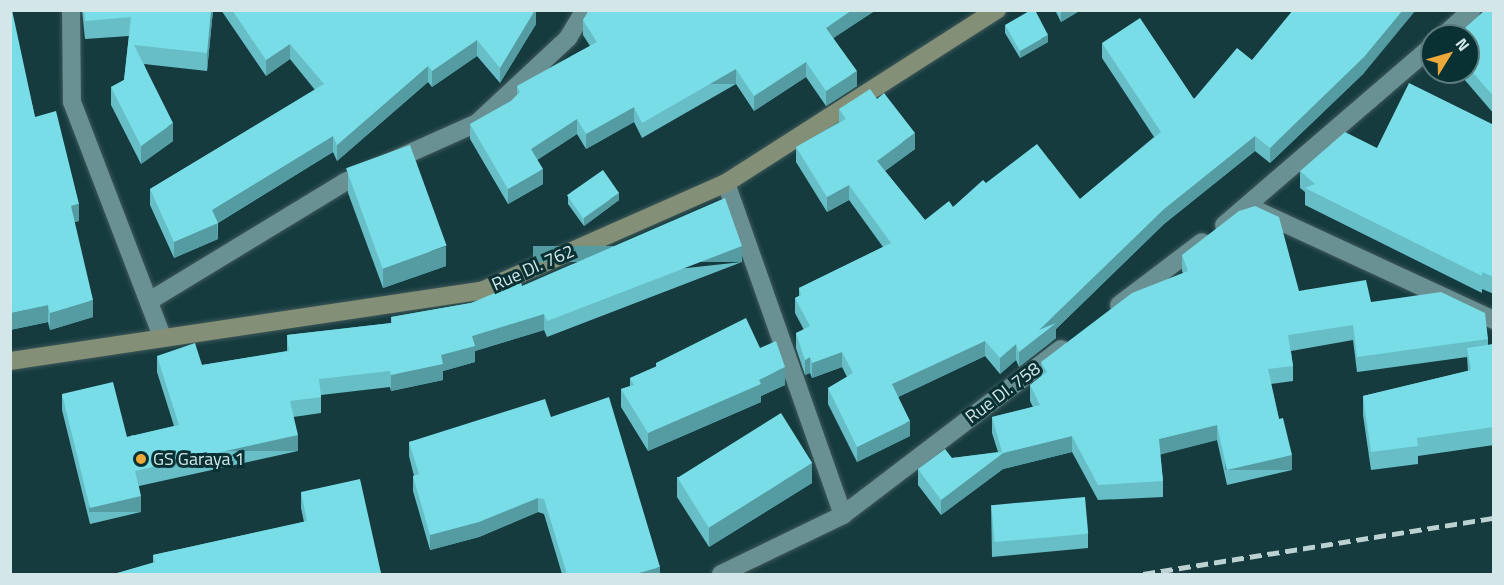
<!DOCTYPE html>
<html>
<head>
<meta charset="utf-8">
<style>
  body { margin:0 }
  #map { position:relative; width:1504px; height:585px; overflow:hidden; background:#153b3e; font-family:"Titillium Web",sans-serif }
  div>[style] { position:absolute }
  .roads { filter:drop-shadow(0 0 2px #3e585a) drop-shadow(0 0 2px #3e585a) }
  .street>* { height:18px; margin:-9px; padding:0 9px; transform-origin:9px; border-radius:9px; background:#699093 }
  .secondary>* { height:18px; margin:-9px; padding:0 9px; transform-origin:9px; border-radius:9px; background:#848f77 }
  .rail>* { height:4.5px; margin-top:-2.25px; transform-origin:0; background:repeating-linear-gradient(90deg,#bbd1d2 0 12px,transparent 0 18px) }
  .wall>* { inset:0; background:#67bec7 }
  .shaded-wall>* { inset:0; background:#549ba2; transform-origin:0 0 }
  .building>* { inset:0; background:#78dde7; transform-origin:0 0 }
  .dots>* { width:16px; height:16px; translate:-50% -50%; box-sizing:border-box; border:3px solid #093134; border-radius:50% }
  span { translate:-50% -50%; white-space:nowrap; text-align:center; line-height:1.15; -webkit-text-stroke:6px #093134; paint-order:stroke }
  .street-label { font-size:18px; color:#d3e7e8 }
  .poi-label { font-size:18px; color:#d3e7e8 }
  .left { translate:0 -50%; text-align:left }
  .frame { position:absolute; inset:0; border:12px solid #d3e7e8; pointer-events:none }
  .north { position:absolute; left:1420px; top:24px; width:60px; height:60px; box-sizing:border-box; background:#093134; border:2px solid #5a7a7c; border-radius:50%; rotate:53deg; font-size:16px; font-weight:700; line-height:24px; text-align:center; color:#d3e7e8 }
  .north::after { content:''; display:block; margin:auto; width:21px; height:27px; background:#eca93a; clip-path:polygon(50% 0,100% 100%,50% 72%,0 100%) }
</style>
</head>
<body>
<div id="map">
  <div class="roads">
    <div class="street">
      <div style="left:71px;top:10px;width:92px;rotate:89.4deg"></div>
      <div style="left:72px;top:102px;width:251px;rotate:69deg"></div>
      <div style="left:1443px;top:36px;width:39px;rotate:-42deg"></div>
      <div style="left:726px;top:183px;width:352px;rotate:70.6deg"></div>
      <div style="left:1258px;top:211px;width:260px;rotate:24.8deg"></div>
      <div style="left:1224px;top:225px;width:274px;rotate:-40.7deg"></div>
      <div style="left:151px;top:300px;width:227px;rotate:-31.3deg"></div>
      <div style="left:345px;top:182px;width:145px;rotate:-24.1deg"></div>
      <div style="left:477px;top:123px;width:125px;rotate:-43deg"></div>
      <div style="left:568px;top:38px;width:33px;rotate:-59deg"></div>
      <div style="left:1119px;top:305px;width:104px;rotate:-37.2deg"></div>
      <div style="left:721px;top:574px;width:136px;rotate:-25.8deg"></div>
      <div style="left:843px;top:515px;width:274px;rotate:-37.3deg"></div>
    </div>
    <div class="secondary">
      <div style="left:10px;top:361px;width:476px;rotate:-8.5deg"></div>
      <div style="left:481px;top:291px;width:268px;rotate:-23.8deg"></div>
      <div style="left:726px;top:183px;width:322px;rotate:-32.6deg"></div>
    </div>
  </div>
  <div class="rail">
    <div style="left:1143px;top:574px;width:355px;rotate:-9.1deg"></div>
  </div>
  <div class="wall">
    <div style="clip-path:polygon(10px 10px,35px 117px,79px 221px,74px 222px,93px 317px,50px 330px,48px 322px,10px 330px)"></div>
    <div style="clip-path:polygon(82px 10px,213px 10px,207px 71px,144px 64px,173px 141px,141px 164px,111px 105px,111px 87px,124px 80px,129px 36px,85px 39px)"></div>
    <div style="clip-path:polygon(221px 10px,536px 10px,536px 24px,500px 83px,477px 56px,432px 87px,428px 82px,337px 161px,333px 152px,218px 223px,218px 239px,174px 258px,150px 205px,150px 189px,315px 90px,290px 59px,266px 76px)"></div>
    <div style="clip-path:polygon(589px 10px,876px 10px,833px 38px,857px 86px,826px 106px,806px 77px,754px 111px,736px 84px,642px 138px,634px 122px,586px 149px,577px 134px,537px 160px,543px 184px,508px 204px,470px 139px,470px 124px,511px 101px,517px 95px,517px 86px,590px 46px,583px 35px,583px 20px)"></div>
    <div style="clip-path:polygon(1055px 10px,1081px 10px,1061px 22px)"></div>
    <div style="clip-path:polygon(1494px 10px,1494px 114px,1458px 72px,1468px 72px,1468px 36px)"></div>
    <div style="clip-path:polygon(1005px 25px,1048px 42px,1020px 58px,1005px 33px)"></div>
    <div style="clip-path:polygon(1102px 43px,1194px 99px,1252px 60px,1364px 73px,1270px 163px,1255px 151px,1164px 224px,1056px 329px,1056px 338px,1019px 367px,1016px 360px,1000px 374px,985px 356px,898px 397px,910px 436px,857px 462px,828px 404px,828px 388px,847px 377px,842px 367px,812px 378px,810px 373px,805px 375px,796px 348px,796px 333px,804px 330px,795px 313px,795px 298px,799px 296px,799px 288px,883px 247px,849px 200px,827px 212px,796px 162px,796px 147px,839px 122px,839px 109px,915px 149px,885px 171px,925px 220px,953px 207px,986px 183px,1080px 199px,1154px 137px,1102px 58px)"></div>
    <div style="clip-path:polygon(1494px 125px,1494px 294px,1482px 289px,1482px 293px,1305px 205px,1305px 192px,1300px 188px,1300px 171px,1377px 148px)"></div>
    <div style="clip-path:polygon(348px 173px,446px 266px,383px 288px,348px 193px)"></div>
    <div style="clip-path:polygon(568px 196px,619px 200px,584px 226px,568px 204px)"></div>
    <div style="clip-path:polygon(1182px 255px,1299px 291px,1371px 302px,1488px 339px,1488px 345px,1494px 344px,1494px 445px,1418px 456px,1418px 464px,1371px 470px,1363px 415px,1363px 396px,1468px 371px,1467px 357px,1357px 372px,1353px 340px,1291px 351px,1293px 366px,1293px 381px,1271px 384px,1279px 419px,1292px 470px,1227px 485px,1217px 440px,1160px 454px,1163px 481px,1163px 497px,1098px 500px,1072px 452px,1003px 469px,941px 515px,918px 485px,918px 469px,952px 458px,998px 452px,992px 433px,992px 417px,1033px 407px,1030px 401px,1030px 385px,1041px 376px,1041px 362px,1183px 273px,1182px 271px)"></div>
    <div style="clip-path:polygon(742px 262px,547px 337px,544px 330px,475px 351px,475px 362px,443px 371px,443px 380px,391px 391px,390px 387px,321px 395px,321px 413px,293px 417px,298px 451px,139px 486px,141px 512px,90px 524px,62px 410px,62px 394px,127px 437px,174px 426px,157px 372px,157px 356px,202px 365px,287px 351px,287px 335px,391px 323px,391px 317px,471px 303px,522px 286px)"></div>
    <div style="clip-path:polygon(760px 348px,785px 385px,761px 396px,761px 402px,648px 451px,621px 407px,621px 389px,630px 386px,630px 378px,656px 367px,656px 363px)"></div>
    <div style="clip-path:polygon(551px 417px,660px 574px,562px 574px,544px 514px,538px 512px,479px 537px,430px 550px,413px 491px,413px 476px,414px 476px,409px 456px,409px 442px)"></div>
    <div style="clip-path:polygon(677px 477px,812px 483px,709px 547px,677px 497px)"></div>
    <div style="clip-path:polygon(301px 492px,381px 573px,381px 574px,114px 574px,153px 563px,153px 555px,304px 522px,301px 508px)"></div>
    <div style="clip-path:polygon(991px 505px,1088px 534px,1088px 548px,992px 557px)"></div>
  </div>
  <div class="shaded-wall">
    <div style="clip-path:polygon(211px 10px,213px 10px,207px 71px,207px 53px)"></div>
    <div style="clip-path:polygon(535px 10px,536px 10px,536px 24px,500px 83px,500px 68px)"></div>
    <div style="clip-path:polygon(852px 10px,876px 10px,826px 43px,826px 28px)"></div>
    <div style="clip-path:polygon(1061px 10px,1081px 10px,1061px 22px)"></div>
    <div style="clip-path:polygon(1403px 10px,1416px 10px,1364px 73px,1270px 163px,1270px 148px)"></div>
    <div style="clip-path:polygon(1048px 35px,1048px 42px,1020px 58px,1020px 51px)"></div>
    <div style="clip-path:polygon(477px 40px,477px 56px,432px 87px,432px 71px)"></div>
    <div style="clip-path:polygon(290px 44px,290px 59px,266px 76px,266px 60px)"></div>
    <div style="clip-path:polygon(806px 62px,806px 77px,754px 111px,754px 96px)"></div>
    <div style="clip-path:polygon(428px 66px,428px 82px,337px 161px,337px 145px)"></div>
    <div style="left:736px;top:69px;width:15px;height:108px;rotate:90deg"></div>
    <div style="clip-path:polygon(857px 71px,857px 86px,826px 106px,826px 91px)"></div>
    <div style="clip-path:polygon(634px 107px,634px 122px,586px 149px,586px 134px)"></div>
    <div style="clip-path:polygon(577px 119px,577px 134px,531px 164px,531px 149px)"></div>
    <div style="clip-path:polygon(173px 123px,173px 141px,141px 164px,141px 146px)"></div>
    <div style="clip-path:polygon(915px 133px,915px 149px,877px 176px,877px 161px)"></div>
    <div style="clip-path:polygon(333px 136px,333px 152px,217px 223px,218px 239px,174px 258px,174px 242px,212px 210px)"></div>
    <div style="clip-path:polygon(1255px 136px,1255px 151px,1164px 224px,1056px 329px,1056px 338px,1019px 367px,1019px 352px,1039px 330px,1164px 209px)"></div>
    <div style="clip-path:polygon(543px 169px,543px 184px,508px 204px,508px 189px)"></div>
    <div style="clip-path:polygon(849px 185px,849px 200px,827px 212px,827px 197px)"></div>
    <div style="clip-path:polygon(619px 193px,619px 200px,584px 226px,584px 218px)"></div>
    <div style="clip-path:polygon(79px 204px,79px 221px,71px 223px,71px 206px)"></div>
    <div style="clip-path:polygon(446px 246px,446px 266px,383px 288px,383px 268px)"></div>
    <div style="left:742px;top:246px;width:16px;height:209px;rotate:90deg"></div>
    <div style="clip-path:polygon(93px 300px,93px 317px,50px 330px,50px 313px)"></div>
    <div style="clip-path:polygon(48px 305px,48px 322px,10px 330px,10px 313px)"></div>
    <div style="clip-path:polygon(544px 314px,544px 330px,475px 351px,475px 362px,443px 371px,443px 380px,391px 391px,391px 375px,441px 355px,472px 336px)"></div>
    <div style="clip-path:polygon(985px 341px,985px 356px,892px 400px,892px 384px)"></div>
    <div style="clip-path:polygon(1016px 344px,1016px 360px,1000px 374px,1000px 358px)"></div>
    <div style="clip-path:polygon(842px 352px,842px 367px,812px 378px,812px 363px)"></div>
    <div style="clip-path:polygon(810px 357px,810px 373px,805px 375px,805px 360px)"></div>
    <div style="clip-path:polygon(785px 367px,785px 385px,761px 396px,761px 402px,648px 451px,648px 433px)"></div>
    <div style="clip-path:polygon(910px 421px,910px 436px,857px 462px,857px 447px)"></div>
    <div style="clip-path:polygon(1217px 425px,1217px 440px,1159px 455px,1159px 439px)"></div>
    <div style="left:298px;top:435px;width:16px;height:167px;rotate:90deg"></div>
    <div style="clip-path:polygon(1072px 436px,1072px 452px,1003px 469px,941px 515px,941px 500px,1003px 453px)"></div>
    <div style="left:1292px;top:455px;width:15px;height:67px;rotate:90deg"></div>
    <div style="clip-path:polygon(812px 463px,812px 483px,709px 547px,709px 527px)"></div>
    <div style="left:141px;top:496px;width:16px;height:52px;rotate:90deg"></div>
    <div style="clip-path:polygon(538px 498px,538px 512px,479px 537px,430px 550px,430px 535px)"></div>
    <div style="clip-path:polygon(660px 567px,660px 574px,635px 574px)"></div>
  </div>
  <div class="building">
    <div style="clip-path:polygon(10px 10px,12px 10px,35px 117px,56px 111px,79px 204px,71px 206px,93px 300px,50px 313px,48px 305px,10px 313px)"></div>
    <div style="clip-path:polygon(84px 10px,211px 10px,207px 53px,134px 45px,173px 123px,141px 146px,111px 87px,124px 80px,131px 17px,85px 21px)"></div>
    <div style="clip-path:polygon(232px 10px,535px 10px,500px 68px,477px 40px,432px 71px,428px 66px,337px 145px,333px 136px,212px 210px,218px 223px,174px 242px,150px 189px,324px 84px,290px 44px,266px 60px)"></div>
    <div style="clip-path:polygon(589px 10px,852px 10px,826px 28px,857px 71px,826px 91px,806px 62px,754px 96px,736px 69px,642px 123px,634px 107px,586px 134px,577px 119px,531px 149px,543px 169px,508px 189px,470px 124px,511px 101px,520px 92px,517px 86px,597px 42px,583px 20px)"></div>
    <div style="clip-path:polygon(1031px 10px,1035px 10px,1048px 35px,1020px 51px,1005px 25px)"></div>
    <div style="clip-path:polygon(1293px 10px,1403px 10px,1364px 57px,1270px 148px,1255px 136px,1164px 209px,1039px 330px,1056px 323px,1019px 352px,1016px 344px,1000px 358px,985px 341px,892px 384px,910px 421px,857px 447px,828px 388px,853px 373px,842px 352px,812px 363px,810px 357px,805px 360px,796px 333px,810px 326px,795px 298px,801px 295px,799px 288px,891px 243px,849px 185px,827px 197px,796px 147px,846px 119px,839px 109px,870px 89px,877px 99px,884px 93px,915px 133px,877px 161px,925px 220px,949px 201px,953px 207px,983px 180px,986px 183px,1037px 144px,1080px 199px,1161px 132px,1102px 43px,1140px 18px,1194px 99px,1237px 48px,1252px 60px)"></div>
    <div style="clip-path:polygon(1485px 10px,1494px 10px,1494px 97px,1468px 67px,1468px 36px,1456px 36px)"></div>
    <div style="clip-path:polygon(1409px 83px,1494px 125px,1494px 277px,1482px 272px,1482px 276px,1305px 188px,1315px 184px,1300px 171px,1345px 132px,1377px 148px)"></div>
    <div style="left:410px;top:145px;width:107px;height:68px;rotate:70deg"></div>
    <div style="left:603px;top:170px;width:28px;height:44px;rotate:55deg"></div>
    <div style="clip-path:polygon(725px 198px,742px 246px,547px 321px,544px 314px,472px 336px,475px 346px,441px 355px,443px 364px,391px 375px,390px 371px,319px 379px,321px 397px,290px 401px,298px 435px,135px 471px,141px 496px,90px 508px,62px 394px,113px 382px,127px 437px,179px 425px,157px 356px,195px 343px,202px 365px,289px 351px,287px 335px,392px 323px,391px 317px,471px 303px,521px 282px,522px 286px)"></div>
    <div style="clip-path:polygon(1255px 206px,1279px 217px,1299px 291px,1366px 280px,1371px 302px,1441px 292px,1485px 313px,1488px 339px,1357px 357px,1353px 325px,1288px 335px,1293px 366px,1268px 369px,1279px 419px,1283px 418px,1292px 455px,1227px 470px,1217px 425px,1159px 439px,1163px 481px,1098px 485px,1072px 436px,1003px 453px,941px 500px,918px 469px,945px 449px,952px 458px,1002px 452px,992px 417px,1040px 405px,1030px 385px,1047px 372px,1041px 362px,1132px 293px,1188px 271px,1182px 255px,1239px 211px)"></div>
    <div style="clip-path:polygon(746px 318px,760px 348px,776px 341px,785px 367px,759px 380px,761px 384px,648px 433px,621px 389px,634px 385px,630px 378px,657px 366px,656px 363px)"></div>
    <div style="clip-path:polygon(1494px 344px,1494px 427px,1417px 438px,1418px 446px,1371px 452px,1363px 396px,1471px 370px,1467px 348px)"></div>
    <div style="clip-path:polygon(609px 397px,660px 567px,635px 574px,567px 574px,544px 499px,538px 498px,479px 522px,430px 535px,413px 476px,419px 474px,409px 442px,545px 399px,551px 417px)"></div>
    <div style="left:781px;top:413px;width:59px;height:122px;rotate:58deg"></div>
    <div style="clip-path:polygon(360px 479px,381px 573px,371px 574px,114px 574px,155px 562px,153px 555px,307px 521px,301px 492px)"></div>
    <div style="left:1085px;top:497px;width:37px;height:94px;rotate:85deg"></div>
  </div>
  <div class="dots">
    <div style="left:141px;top:459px;background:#eca93a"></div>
  </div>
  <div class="street-label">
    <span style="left:533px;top:268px;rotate:-24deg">Rue DI. 762</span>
    <span style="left:1003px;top:393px;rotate:-37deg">Rue DI. 758</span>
  </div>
  <div class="poi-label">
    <span class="left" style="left:153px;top:459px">GS Garaya 1</span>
  </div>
  <div class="frame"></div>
  <div class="north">N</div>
</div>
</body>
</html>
